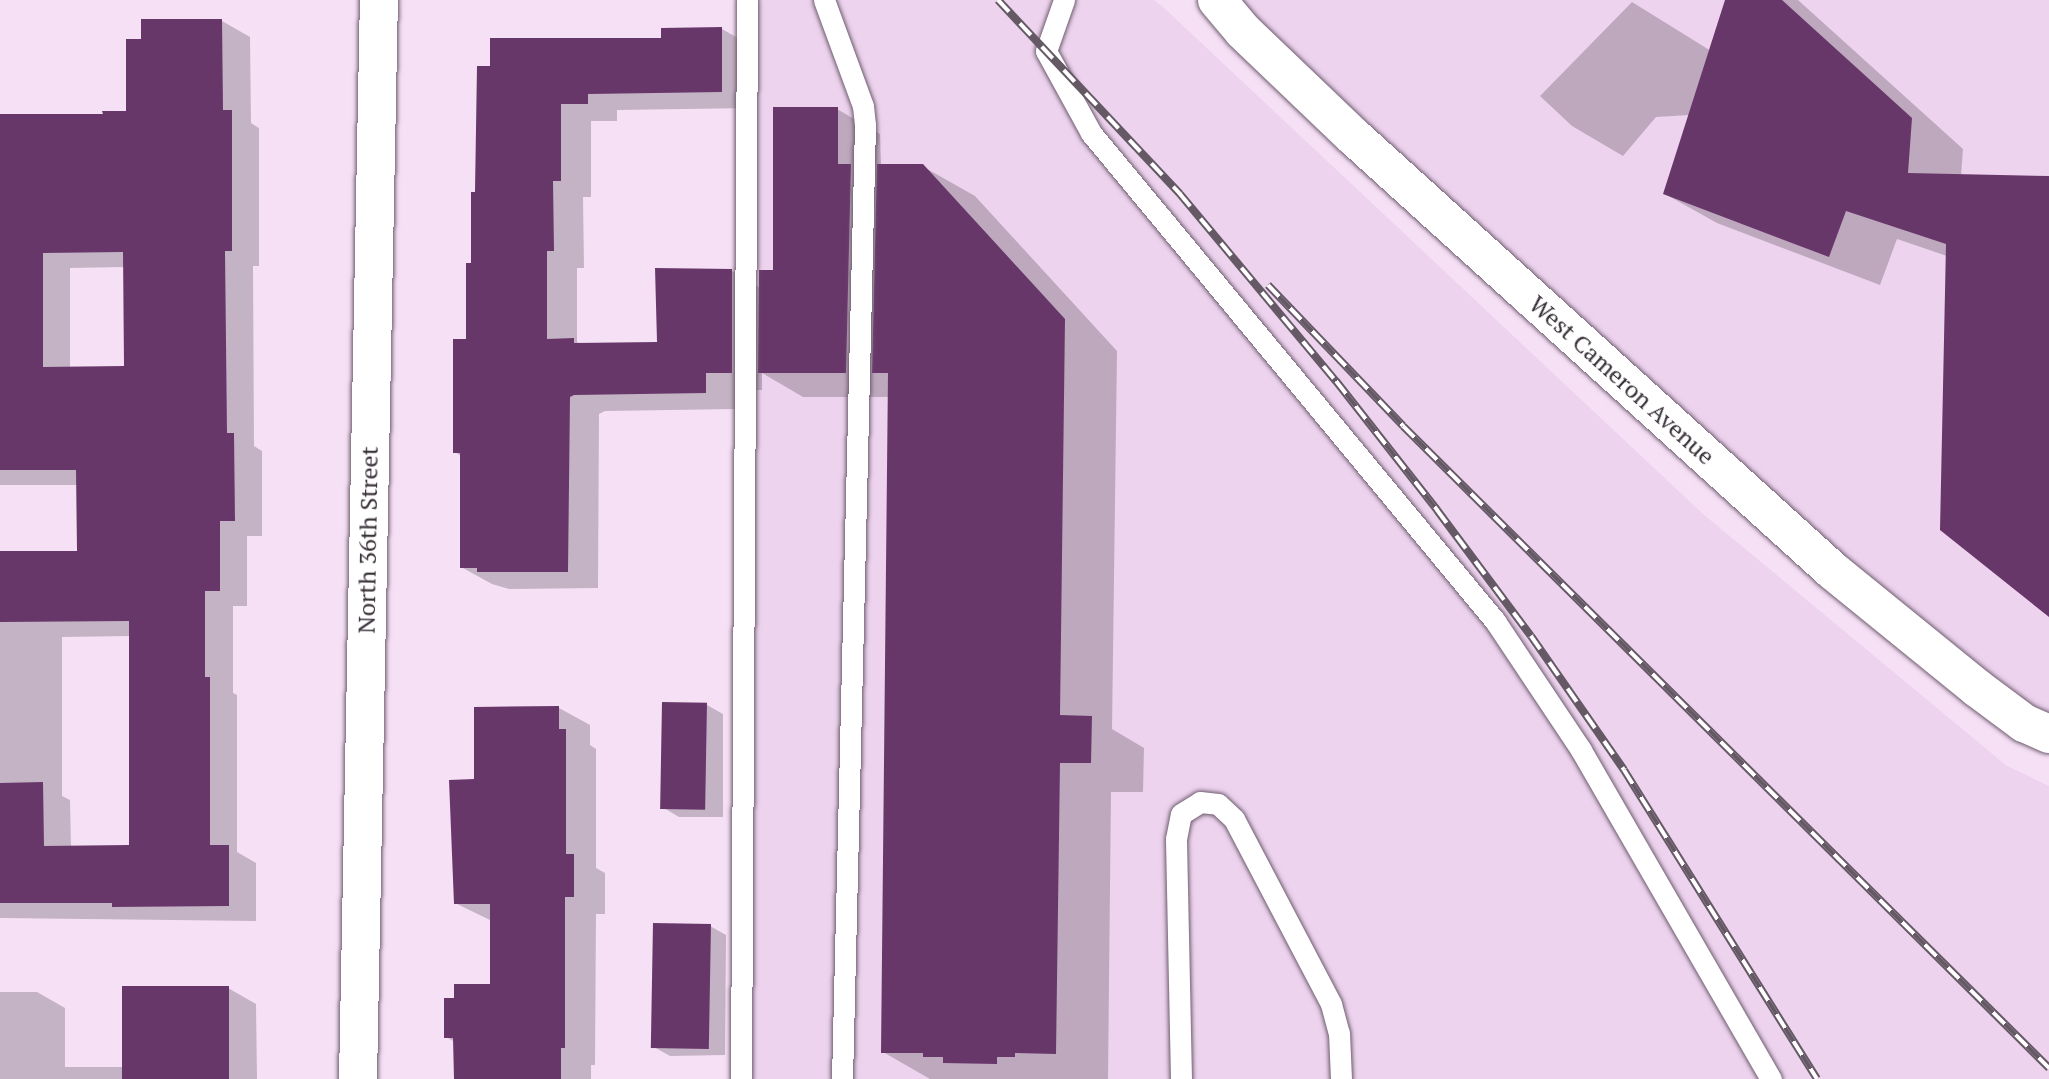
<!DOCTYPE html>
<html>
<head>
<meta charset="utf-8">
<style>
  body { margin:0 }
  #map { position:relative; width:2049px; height:1079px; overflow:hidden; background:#f6e0f6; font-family:"PT Serif",serif }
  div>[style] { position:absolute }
  .built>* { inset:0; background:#edd3ee }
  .shadow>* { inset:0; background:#0003 }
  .building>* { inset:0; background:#68376a; transform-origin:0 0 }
  .roads { filter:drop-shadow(0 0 2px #6e5c6e) drop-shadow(0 0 2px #6e5c6e) }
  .service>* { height:21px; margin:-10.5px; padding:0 10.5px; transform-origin:10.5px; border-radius:10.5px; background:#fff }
  .minor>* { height:38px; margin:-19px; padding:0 19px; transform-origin:19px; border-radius:19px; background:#fff }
  .tertiary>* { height:38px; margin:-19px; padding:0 19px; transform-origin:19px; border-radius:19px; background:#fff }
  .rail>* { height:8px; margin-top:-4px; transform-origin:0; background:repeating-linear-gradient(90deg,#fff 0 16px,#645964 0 32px); box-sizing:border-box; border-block:2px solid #645964 }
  span { translate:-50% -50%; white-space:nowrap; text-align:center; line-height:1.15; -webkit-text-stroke:7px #fff; paint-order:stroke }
  .street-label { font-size:24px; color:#372f37 }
</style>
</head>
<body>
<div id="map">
  <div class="built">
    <div style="clip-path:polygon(747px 0,1154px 0,1163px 7px,1703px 514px,2007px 766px,2049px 786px,2049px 1079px,741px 1079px)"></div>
    <div style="clip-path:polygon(1217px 0,2049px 0,2049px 734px,2024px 723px)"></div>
  </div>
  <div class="shadow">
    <div style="clip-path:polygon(1727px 0,1798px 0,1963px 149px,1961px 176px,2049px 178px,2049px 615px,1947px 256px,1897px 239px,1880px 285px,1717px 223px,1665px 194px,1690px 115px,1656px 117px,1623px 156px,1572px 126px,1540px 96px,1632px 2px,1711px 51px)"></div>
    <div style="clip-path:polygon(evenodd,222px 21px,250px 37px,251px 123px,259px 128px,259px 266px,253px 266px,254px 446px,262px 451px,262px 536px,247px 536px,247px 606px,233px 606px,233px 693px,237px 695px,237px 852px,256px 863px,256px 921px,0 918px,0 553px,79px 553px,78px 485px,0 485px,0 116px,104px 116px,128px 112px,143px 40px,222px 21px,125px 267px,126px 368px,70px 368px,70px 268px,125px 267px,222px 21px,130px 636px,131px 847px,71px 848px,70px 800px,62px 796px,62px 637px,130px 636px)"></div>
    <div style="clip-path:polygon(722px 29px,752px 46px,752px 108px,617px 110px,617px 121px,591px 121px,591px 197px,583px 197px,584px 268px,577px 268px,577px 342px,582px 345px,658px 344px,732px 271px,760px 288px,775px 272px,837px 109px,880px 134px,881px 166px,922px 166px,975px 196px,1117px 351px,1112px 729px,1144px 748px,1143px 792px,1111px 792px,1108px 1079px,930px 1079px,883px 1052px,890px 397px,803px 397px,762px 373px,762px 390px,735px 390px,735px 409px,605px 411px,599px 414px,598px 588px,509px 589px,492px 584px,461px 567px,461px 456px,455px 452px,473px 265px,479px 68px)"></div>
    <div style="clip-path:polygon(707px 705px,723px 714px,723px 817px,679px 817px,664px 808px)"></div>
    <div style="clip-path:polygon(559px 708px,590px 725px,590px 745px,596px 749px,596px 868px,605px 873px,605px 914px,596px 914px,595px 1065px,591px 1065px,591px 1079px,455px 1079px,455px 1042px,446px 1037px,456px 999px,492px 986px,492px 921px,455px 903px,476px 781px,476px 709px)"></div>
    <div style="clip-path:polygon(710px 926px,726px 935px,725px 1055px,670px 1056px,654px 1047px)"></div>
    <div style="clip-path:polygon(228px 988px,256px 1004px,257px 1079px,0 1079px,0 992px,37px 992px,65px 1008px,65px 1067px,124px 1067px)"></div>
  </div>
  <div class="building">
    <div style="clip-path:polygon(1725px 0,1782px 0,1912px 118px,1908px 173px,2049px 176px,2049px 617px,1940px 530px,1946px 244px,1846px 211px,1829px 257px,1663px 194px)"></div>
    <div style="clip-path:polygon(evenodd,141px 19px,222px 19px,223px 110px,232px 110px,232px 251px,225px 251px,227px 433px,234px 433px,235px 521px,220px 521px,220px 591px,205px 591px,205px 677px,210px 677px,210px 845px,229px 845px,229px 906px,112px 907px,112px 903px,0 903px,0 783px,43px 782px,44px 846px,129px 845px,129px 621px,0 622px,0 551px,77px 551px,76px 470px,0 470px,0 114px,103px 114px,102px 111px,126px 111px,126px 39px,141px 39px,141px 19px,123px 252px,124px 366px,43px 367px,43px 253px,123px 252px)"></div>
    <div style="clip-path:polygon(722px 27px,722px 92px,588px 94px,588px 104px,561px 104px,561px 181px,553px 181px,554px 251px,547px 251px,547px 339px,574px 338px,574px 343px,657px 342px,655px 268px,732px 269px,732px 373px,706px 373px,706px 393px,574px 395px,570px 397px,568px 572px,477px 572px,477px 568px,460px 568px,460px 453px,453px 453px,453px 339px,466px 339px,466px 263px,471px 263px,471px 192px,475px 192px,477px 66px,490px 66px,490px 38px,661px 38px,661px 28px)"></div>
    <div style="clip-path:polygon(773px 107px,838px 107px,838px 164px,851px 164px,846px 373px,758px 373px,759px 270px,773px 270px)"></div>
    <div style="clip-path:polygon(877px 164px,923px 164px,1065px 319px,1060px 715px,1092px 716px,1091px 763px,1060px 763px,1056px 1054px,1015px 1053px,1015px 1057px,997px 1057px,997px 1064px,943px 1063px,943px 1057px,923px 1057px,923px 1053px,881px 1053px,888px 373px,872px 373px)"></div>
    <div style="left:662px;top:702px;width:45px;height:107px;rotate:1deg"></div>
    <div style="clip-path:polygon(559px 706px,559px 729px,566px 729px,566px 854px,574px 854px,574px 897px,565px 897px,565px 1048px,561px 1048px,561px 1079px,454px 1079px,453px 1038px,444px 1038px,444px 998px,454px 998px,454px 984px,490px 984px,490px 904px,454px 904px,449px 780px,474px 779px,474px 707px)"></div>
    <div style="left:653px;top:923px;width:58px;height:125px;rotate:1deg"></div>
    <div style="left:229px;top:986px;width:93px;height:107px;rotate:90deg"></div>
  </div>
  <div class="roads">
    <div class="service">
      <div style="left:824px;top:0;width:113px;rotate:69.8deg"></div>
      <div style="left:863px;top:106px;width:19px;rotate:84deg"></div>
      <div style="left:865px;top:125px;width:954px;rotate:91.38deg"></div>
      <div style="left:1064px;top:0;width:54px;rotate:109.4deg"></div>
      <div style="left:1046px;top:51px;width:94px;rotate:61.2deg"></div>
      <div style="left:1091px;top:133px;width:634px;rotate:50.38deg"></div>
      <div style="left:1495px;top:621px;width:155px;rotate:56.3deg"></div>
      <div style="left:1581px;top:750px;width:380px;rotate:60deg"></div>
      <div style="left:741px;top:1079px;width:1079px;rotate:-89.68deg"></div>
      <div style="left:1181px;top:1079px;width:240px;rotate:-91.2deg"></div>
      <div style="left:1176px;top:839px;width:25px;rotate:-79deg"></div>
      <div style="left:1181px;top:814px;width:22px;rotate:-32deg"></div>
      <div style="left:1200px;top:802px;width:18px;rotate:6deg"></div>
      <div style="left:1218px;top:804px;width:22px;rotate:43deg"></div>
      <div style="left:1234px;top:819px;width:209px;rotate:62.3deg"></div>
      <div style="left:1331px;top:1004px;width:30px;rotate:75deg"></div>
      <div style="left:1339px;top:1033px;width:46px;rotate:87.5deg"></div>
    </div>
    <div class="minor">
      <div style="left:358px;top:1079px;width:1079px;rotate:-88.89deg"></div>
    </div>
    <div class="tertiary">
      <div style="left:1217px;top:0;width:40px;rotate:50deg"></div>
      <div style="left:1243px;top:31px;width:153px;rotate:43.7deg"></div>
      <div style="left:1354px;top:137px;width:646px;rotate:42.18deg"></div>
      <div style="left:1833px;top:571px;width:186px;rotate:39.1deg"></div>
      <div style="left:1977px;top:688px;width:59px;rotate:36.7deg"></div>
      <div style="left:2024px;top:723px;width:27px;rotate:24deg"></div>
    </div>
  </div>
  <div class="rail">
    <div style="left:998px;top:0;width:266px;rotate:46.8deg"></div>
    <div style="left:1180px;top:194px;width:244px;rotate:50.2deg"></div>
    <div style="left:1336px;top:381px;width:164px;rotate:51.9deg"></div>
    <div style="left:1437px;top:510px;width:157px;rotate:53.3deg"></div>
    <div style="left:1531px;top:636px;width:163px;rotate:55.2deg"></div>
    <div style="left:1624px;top:770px;width:364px;rotate:58deg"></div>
    <div style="left:1268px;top:285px;width:195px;rotate:46.2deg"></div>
    <div style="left:1403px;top:426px;width:911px;rotate:44.82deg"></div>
  </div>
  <div class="street-label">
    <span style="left:1622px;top:380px;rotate:42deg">West Cameron Avenue</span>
    <span style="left:368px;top:540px;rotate:-89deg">North 36th Street</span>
  </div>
</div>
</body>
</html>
